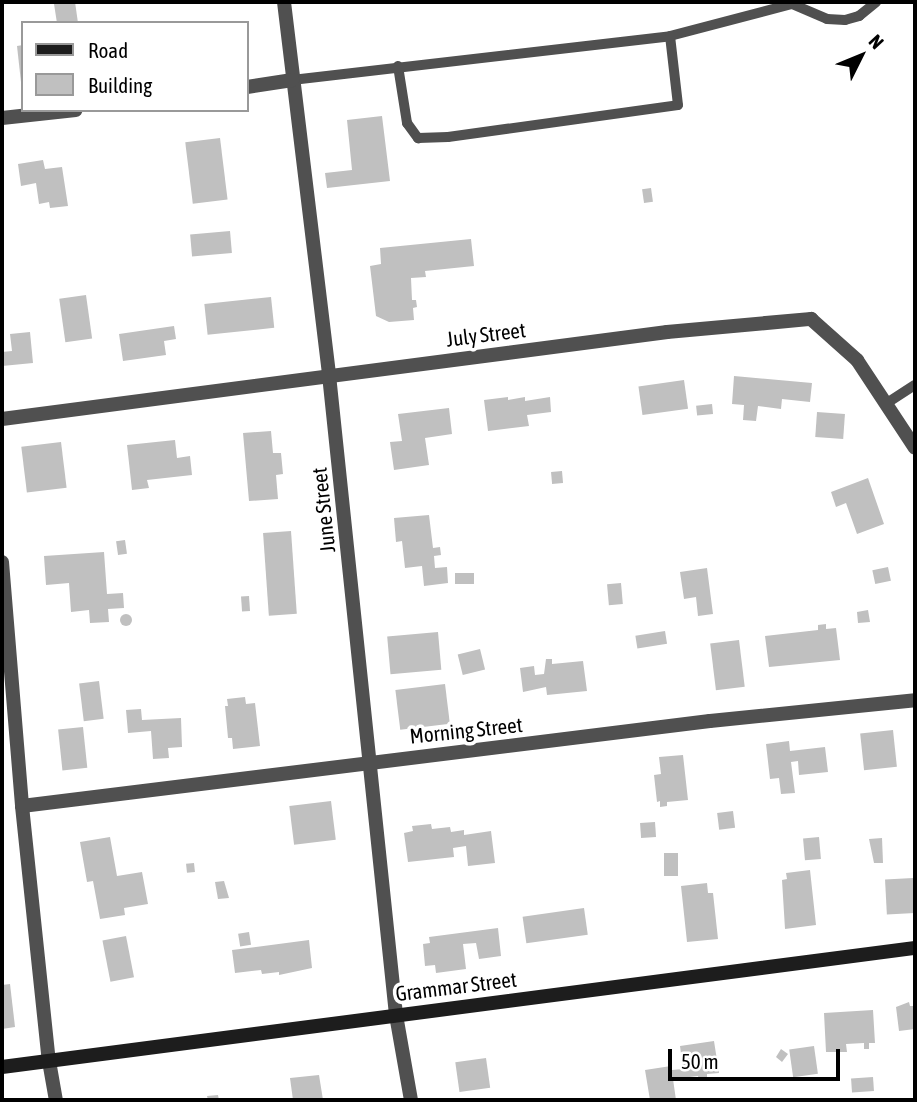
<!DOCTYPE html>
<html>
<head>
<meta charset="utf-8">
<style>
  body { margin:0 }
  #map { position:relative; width:917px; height:1102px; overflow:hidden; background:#fff; font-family:"Asap Condensed",sans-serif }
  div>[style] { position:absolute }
  .building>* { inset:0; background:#c0c0c0; transform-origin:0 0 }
  .round { border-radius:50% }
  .lane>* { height:10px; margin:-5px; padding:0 5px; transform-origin:5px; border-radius:5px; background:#505050 }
  .street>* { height:14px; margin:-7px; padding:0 7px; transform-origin:7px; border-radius:7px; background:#505050 }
  .secondary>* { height:14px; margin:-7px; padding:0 7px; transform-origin:7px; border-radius:7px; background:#1d1d1d }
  span { translate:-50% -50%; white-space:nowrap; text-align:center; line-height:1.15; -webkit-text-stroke:7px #fff; paint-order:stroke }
  .street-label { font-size:21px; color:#000 }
  .frame { position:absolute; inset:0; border:4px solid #000; pointer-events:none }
  .legend { position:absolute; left:21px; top:21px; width:228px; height:91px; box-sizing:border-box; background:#fff; border:2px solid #999; margin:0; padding:9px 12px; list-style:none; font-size:21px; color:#000 }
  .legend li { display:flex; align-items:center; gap:14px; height:35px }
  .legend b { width:35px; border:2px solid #999 }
  .north { position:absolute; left:826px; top:21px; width:70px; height:70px; -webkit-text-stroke:5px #fff; paint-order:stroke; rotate:47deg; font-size:19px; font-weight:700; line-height:28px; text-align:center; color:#000 }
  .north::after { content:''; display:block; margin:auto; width:24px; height:32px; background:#000; clip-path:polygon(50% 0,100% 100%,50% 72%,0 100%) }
  .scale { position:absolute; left:668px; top:1049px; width:172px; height:32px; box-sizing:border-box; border:4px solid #000; border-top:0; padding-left:9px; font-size:21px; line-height:24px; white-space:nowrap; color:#000; -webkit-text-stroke:5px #fff; paint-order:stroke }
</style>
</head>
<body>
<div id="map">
  <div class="building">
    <div style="clip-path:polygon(75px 2px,78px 23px,57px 23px,54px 4px)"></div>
    <div style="clip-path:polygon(23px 45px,23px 82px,21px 82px,17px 46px)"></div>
    <div style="clip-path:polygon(382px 116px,390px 181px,327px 188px,325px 173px,352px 170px,347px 120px)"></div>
    <div style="left:220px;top:138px;width:62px;height:35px;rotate:83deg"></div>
    <div style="clip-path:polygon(43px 160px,45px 169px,62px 167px,68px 206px,50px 208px,49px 202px,39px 204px,36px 183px,21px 186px,18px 164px)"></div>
    <div style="left:651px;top:188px;width:14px;height:9px;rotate:82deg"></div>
    <div style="left:230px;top:231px;width:22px;height:40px;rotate:85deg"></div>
    <div style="clip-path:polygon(471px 239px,474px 266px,425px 271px,426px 277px,411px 278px,412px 300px,416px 300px,417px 307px,413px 308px,414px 320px,389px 322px,376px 316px,370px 266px,381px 264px,380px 248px)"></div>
    <div style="left:86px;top:295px;width:44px;height:27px;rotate:82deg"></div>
    <div style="left:271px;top:297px;width:31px;height:67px;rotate:84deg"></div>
    <div style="clip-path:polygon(174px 326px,176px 339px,164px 341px,166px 355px,123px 361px,119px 334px)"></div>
    <div style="clip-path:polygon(30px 332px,33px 363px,2px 366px,2px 352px,12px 351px,10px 334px)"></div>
    <div style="clip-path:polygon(734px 376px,812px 383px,810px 402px,782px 399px,781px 409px,758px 406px,756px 421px,743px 420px,744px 405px,732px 404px)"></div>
    <div style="left:684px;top:380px;width:29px;height:46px;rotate:82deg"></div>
    <div style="clip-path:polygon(508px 397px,508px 400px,525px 397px,525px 401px,550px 397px,551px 412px,527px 415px,529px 426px,488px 431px,484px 400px)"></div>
    <div style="left:712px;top:404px;width:10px;height:16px;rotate:84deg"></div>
    <div style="clip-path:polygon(449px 408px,452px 434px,425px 438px,429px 465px,394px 470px,390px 442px,402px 441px,398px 414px)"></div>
    <div style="left:817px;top:412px;width:28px;height:25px;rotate:4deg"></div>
    <div style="clip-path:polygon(271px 431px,273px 453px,281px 453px,283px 474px,276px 475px,278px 499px,249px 501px,243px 433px)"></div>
    <div style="clip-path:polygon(175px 440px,177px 458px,190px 456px,192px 475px,147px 480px,149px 488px,132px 490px,127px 445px)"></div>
    <div style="left:61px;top:442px;width:46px;height:40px;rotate:83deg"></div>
    <div style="left:562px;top:471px;width:12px;height:11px;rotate:85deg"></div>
    <div style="clip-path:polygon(868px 478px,884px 524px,857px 534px,846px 503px,836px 507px,831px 492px)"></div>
    <div style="clip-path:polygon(429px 515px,433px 548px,440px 547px,441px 555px,434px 556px,435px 568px,447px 567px,448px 583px,424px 586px,422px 566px,405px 568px,402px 541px,396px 542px,394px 518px)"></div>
    <div style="left:291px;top:531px;width:83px;height:28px;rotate:86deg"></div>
    <div style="left:125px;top:540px;width:14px;height:9px;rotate:82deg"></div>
    <div style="clip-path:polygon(104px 552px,107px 594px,123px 593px,124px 608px,108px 609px,109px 622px,90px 623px,89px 610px,71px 612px,69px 583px,46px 585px,44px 556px)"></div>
    <div style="left:888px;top:567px;width:14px;height:16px;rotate:78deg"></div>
    <div style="clip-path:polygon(707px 568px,713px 614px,698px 616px,696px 597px,684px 599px,680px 572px)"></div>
    <div style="left:474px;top:573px;width:11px;height:19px;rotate:90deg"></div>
    <div style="left:621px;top:583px;width:21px;height:14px;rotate:85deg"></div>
    <div style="left:249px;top:596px;width:15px;height:8px;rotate:86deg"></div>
    <div style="clip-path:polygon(868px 610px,870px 622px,858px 623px,857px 612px)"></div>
    <div class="round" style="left:120px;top:614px;width:12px;height:12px"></div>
    <div style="clip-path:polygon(826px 624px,826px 629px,836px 628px,840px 660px,769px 667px,765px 636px,818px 630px,818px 625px)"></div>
    <div style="left:665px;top:631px;width:13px;height:30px;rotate:81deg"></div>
    <div style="left:438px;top:632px;width:38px;height:51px;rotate:85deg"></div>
    <div style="left:739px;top:640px;width:47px;height:29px;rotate:83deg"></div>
    <div style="left:480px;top:649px;width:21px;height:23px;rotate:76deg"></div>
    <div style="clip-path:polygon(546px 659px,552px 659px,552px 664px,583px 661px,587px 691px,547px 695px,546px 687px,523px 692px,520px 668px,534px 666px,535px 675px,544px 674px)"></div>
    <div style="left:99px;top:681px;width:38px;height:20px;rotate:83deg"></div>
    <div style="left:445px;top:684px;width:40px;height:50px;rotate:83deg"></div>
    <div style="clip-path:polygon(245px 697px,246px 704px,255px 703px,260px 746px,233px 749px,232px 738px,228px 738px,225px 706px,228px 706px,227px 699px)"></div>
    <div style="clip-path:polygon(141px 709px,142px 720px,181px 718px,182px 747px,168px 748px,169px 758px,153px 759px,151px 731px,128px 733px,126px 710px)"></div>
    <div style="left:83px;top:727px;width:41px;height:25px;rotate:84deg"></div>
    <div style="left:893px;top:730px;width:37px;height:33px;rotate:84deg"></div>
    <div style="clip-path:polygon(789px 741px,790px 751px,825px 747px,828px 772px,799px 775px,798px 761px,791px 762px,795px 793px,781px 794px,779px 778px,770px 779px,766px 744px)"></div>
    <div style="clip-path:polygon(683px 755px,688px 800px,667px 802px,667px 806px,660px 807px,660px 801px,657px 802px,654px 775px,661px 774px,659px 757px)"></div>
    <div style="left:331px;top:801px;width:39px;height:42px;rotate:83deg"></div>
    <div style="left:733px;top:811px;width:17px;height:16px;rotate:83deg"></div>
    <div style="left:655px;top:822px;width:15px;height:15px;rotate:86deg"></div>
    <div style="clip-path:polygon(431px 824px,432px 829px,450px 827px,451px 832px,464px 830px,464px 835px,491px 831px,495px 863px,468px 866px,466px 846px,453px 848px,454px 857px,408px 862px,404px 833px,413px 831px,412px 826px)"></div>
    <div style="clip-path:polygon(110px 837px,117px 876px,142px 872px,148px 904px,124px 908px,125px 915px,100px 919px,93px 881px,87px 882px,80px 842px)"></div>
    <div style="left:819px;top:837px;width:22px;height:16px;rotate:85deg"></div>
    <div style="clip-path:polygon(882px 838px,883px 863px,874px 863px,869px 839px)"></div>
    <div style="left:664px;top:853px;width:14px;height:23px"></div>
    <div style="left:194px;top:863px;width:9px;height:8px;rotate:84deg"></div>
    <div style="clip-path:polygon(810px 870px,816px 925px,785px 929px,782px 880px,787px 879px,786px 873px)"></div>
    <div style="left:913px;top:878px;width:35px;height:28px;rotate:87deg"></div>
    <div style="clip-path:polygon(224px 881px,229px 898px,218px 899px,215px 882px)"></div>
    <div style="clip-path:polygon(707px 883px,708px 893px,713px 893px,718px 939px,687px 942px,681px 886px)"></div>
    <div style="left:584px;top:908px;width:27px;height:62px;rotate:82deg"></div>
    <div style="clip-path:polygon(498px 928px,501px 956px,479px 959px,476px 943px,463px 944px,466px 969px,436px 973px,435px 965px,425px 966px,423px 944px,430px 943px,429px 937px)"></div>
    <div style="left:249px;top:932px;width:13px;height:11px;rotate:81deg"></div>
    <div style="left:126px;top:936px;width:42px;height:24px;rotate:79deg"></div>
    <div style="clip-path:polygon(309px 940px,312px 968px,279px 975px,279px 972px,262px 974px,261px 970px,235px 973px,232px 950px)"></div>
    <div style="clip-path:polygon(10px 984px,15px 1027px,2px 1029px,2px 985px)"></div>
    <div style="clip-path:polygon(909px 1002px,910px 1006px,913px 1006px,915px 1029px,899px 1031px,896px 1007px)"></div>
    <div style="clip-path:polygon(873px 1010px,875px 1043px,869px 1043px,869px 1049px,864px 1049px,864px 1043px,846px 1044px,847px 1052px,826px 1052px,824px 1013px)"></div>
    <div style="clip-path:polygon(714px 1041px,719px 1073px,707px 1074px,707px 1080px,699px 1081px,698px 1076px,673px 1079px,676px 1100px,650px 1100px,645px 1070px,671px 1066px,672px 1070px,683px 1069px,680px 1046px)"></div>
    <div style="left:814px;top:1046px;width:28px;height:25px;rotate:82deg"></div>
    <div style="clip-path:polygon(781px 1049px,788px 1054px,782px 1062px,776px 1057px)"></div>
    <div style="left:486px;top:1058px;width:30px;height:31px;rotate:82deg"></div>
    <div style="clip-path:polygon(319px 1075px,323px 1100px,293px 1100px,290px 1078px)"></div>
    <div style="left:873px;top:1077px;width:14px;height:22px;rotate:86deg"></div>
    <div style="clip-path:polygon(218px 1095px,219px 1100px,208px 1100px,207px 1096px)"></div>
  </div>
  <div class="lane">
    <div style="left:398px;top:66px;width:58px;rotate:81deg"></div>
    <div style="left:407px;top:123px;width:19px;rotate:54deg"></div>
    <div style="left:418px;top:138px;width:30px;rotate:-2deg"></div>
    <div style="left:448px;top:137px;width:232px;rotate:-7.9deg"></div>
    <div style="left:678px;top:105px;width:69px;rotate:-96.6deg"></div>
    <div style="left:292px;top:80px;width:381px;rotate:-6.6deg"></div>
    <div style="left:670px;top:36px;width:126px;rotate:-14.7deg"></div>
    <div style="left:792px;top:4px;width:38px;rotate:23deg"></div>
    <div style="left:827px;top:19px;width:18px;rotate:3deg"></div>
    <div style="left:845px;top:20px;width:15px;rotate:-16deg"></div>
    <div style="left:859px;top:16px;width:22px;rotate:-39deg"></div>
    <div style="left:887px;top:403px;width:33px;rotate:-33deg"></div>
  </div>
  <div class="street">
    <div style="left:284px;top:2px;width:376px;rotate:83.1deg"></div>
    <div style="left:329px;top:375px;width:643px;rotate:84.02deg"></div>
    <div style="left:396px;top:1015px;width:86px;rotate:80deg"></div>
    <div style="left:247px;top:87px;width:46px;rotate:-8.8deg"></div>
    <div style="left:2px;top:118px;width:74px;rotate:-6.2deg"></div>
    <div style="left:2px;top:419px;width:671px;rotate:-7.45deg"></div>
    <div style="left:667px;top:332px;width:145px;rotate:-5.2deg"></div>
    <div style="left:811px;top:319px;width:62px;rotate:41.7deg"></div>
    <div style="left:857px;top:360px;width:105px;rotate:56.6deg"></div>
    <div style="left:2px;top:562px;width:245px;rotate:85.3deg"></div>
    <div style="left:22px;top:806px;width:256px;rotate:84deg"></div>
    <div style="left:49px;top:1061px;width:40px;rotate:80deg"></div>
    <div style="left:22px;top:806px;width:693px;rotate:-7.04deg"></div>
    <div style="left:710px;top:721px;width:206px;rotate:-5.8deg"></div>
  </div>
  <div class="secondary">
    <div style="left:2px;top:1067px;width:921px;rotate:-7.43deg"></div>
  </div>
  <div class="street-label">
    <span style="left:486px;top:334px;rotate:-7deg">July Street</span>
    <span style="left:323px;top:510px;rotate:-96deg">June Street</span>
    <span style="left:466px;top:730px;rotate:-6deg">Morning Street</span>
    <span style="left:456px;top:986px;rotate:-7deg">Grammar Street</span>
  </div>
  <div class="frame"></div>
  <ul class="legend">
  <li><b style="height:9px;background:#1d1d1d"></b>Road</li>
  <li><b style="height:19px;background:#c0c0c0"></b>Building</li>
  </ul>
  <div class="north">N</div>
  <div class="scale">50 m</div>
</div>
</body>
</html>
